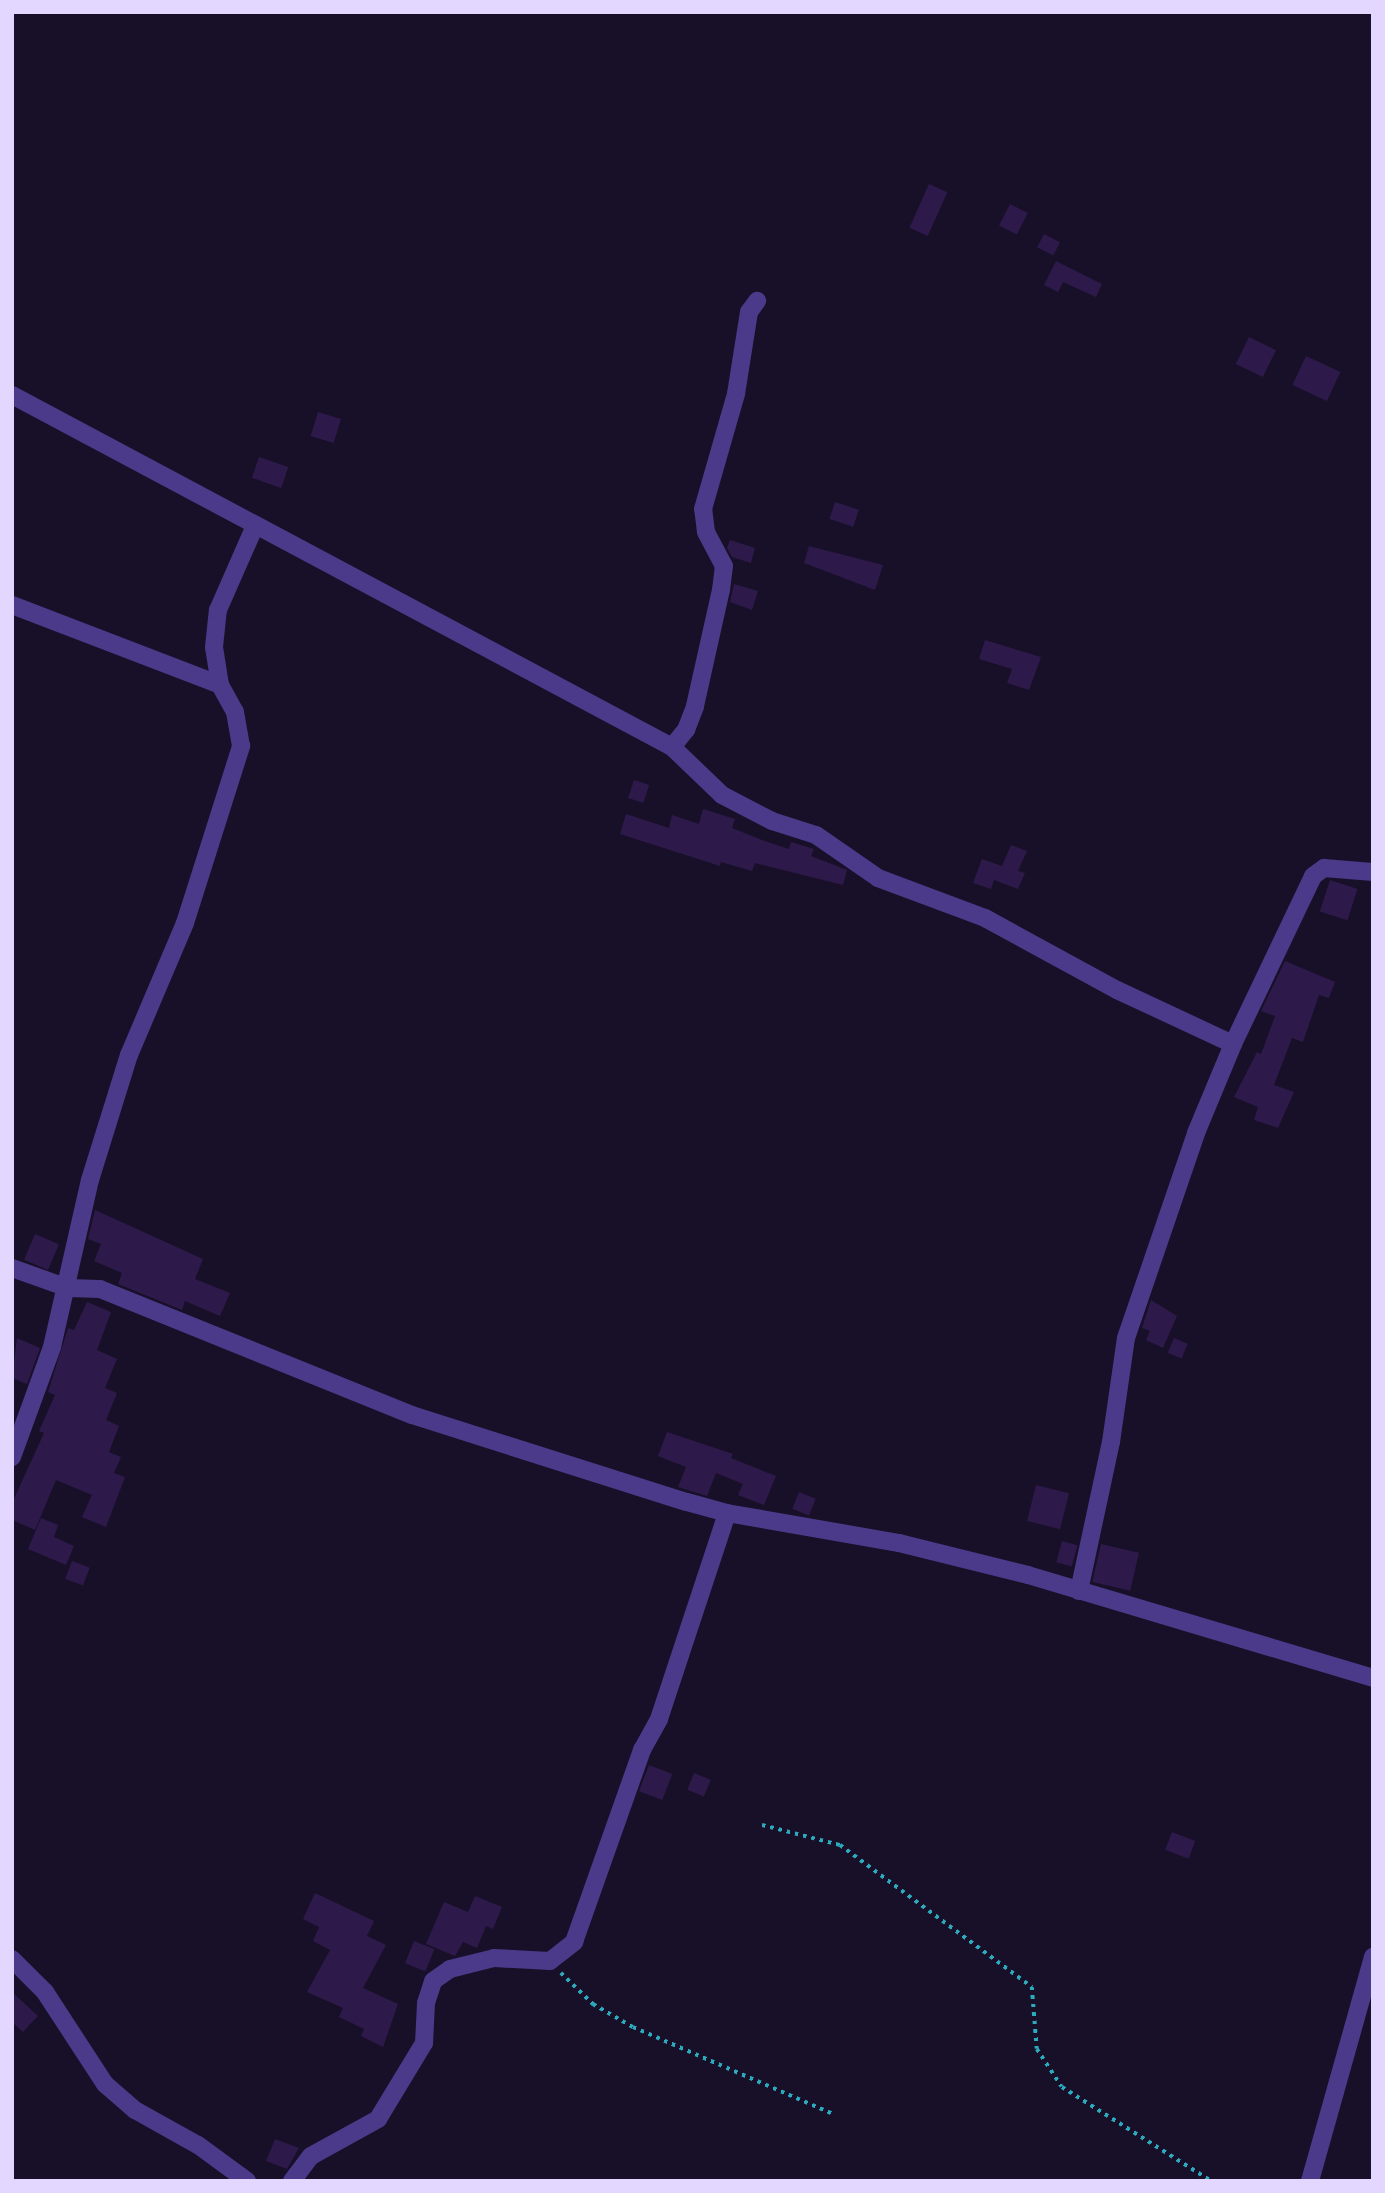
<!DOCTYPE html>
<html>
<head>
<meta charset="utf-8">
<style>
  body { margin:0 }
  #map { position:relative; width:1385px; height:2193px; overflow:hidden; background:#180f28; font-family:Figtree,sans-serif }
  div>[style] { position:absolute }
  .building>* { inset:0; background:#2d1a4a; transform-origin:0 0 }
  .path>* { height:3.5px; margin-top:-1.75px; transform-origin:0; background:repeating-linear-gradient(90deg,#2caabe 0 3.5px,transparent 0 8.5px) }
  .street>* { height:18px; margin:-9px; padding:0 9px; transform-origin:9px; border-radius:9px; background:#4b3989 }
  span { translate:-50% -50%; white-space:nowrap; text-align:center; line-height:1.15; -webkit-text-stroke:5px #180f28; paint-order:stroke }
  .frame { position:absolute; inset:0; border:14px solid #e3d6ff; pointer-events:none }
</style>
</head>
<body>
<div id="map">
  <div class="building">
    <div style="left:929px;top:184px;width:20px;height:48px;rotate:24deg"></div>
    <div style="left:1010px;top:204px;width:20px;height:24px;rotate:27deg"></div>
    <div style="left:1044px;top:234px;width:18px;height:15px;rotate:27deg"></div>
    <div style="clip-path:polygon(1056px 261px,1102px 284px,1096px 297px,1063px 282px,1058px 292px,1044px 285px)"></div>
    <div style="left:1249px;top:337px;width:30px;height:30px;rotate:26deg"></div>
    <div style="left:1306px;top:356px;width:38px;height:32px;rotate:25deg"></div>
    <div style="left:318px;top:412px;width:24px;height:25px;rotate:17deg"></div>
    <div style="left:259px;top:457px;width:31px;height:22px;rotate:19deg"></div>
    <div style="left:835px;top:502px;width:25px;height:18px;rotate:18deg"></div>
    <div style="clip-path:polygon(730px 540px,755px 548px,751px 563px,732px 557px,727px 548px)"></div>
    <div style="clip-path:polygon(809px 546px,883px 565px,875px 590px,804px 563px)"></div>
    <div style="clip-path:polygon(734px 584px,758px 591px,752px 610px,730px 602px)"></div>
    <div style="clip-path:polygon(985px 640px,1041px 657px,1029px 690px,1007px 683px,1012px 669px,979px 659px)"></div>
    <div style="left:634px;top:780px;width:16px;height:19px;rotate:18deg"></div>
    <div style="clip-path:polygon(703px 809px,735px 819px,732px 828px,762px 840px,789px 849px,791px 842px,814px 849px,811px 856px,847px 870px,843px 885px,755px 863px,752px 871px,721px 862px,720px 866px,620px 834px,626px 814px,669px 828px,672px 815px,699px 824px)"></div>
    <div style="clip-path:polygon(1011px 845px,1027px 851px,1018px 871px,1025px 873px,1018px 889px,994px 880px,991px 889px,973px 883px,982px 859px,1002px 866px)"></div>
    <div style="left:1330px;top:880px;width:29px;height:33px;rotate:18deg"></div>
    <div style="clip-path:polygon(1285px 961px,1335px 982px,1329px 998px,1319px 995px,1303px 1042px,1292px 1038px,1274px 1085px,1294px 1092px,1278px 1128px,1254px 1120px,1258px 1107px,1234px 1097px,1257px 1052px,1261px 1054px,1275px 1016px,1261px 1011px)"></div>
    <div style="clip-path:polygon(95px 1210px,203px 1259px,195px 1279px,230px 1293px,220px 1316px,185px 1301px,182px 1310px,118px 1284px,122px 1273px,94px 1261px,101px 1244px,88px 1239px)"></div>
    <div style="left:35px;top:1234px;width:26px;height:28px;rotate:23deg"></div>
    <div style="clip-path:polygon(1151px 1300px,1177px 1316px,1163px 1348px,1146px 1340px,1150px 1331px,1142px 1328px)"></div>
    <div style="clip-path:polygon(87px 1302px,111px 1312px,97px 1350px,117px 1359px,105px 1388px,117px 1393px,106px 1420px,119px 1426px,109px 1452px,121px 1457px,114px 1473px,125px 1477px,106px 1527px,82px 1517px,92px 1495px,56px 1480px,35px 1530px,12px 1520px,12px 1503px,44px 1433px,39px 1431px,55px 1395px,48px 1392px,68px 1328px,74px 1330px)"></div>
    <div style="clip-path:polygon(17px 1338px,40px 1348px,27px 1384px,12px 1378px)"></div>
    <div style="left:1174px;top:1338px;width:15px;height:16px;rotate:23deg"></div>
    <div style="clip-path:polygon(667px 1432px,733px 1454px,731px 1458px,776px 1476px,764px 1505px,738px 1495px,743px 1484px,716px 1473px,707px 1496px,678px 1487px,686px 1467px,658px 1456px)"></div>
    <div style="left:1036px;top:1485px;width:34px;height:37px;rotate:14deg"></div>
    <div style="left:799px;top:1492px;width:18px;height:18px;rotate:22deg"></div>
    <div style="clip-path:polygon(41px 1518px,58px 1525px,54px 1537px,74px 1546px,66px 1565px,28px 1549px)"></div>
    <div style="left:1062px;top:1541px;width:16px;height:22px;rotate:15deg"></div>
    <div style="left:1101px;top:1544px;width:39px;height:39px;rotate:13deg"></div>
    <div style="left:72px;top:1561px;width:19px;height:19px;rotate:21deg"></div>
    <div style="left:649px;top:1765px;width:25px;height:28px;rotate:21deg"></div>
    <div style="left:694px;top:1773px;width:18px;height:18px;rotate:22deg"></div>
    <div style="left:1172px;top:1832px;width:25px;height:19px;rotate:21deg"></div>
    <div style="clip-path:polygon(315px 1893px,374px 1921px,367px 1936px,386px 1945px,363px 1988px,398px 2004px,383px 2047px,361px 2036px,364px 2029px,339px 2017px,343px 2008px,307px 1992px,330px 1950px,313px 1941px,319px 1927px,303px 1919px)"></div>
    <div style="clip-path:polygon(475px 1896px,502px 1907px,493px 1929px,486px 1926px,477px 1948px,463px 1942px,455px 1956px,426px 1944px,444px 1902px,468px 1912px)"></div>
    <div style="left:414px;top:1941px;width:22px;height:24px;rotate:22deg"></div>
    <div style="clip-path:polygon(12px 1992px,38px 2016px,23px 2032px,12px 2022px)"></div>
    <div style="clip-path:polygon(275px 2139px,299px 2148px,287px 2169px,266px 2161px)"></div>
  </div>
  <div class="path">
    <div style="left:762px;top:1825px;width:81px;rotate:14.4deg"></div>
    <div style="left:840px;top:1845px;width:239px;rotate:36.5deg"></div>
    <div style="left:1032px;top:1987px;width:62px;rotate:85.4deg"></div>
    <div style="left:1037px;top:2049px;width:45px;rotate:56.7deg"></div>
    <div style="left:1062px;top:2087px;width:176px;rotate:32.2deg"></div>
    <div style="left:561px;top:1973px;width:45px;rotate:44.1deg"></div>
    <div style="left:593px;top:2004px;width:46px;rotate:29.9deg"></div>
    <div style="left:633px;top:2027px;width:218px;rotate:23.5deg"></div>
  </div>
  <div class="street">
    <div style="left:12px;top:395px;width:748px;rotate:28.07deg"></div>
    <div style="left:672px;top:747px;width:69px;rotate:43.8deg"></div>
    <div style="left:722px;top:795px;width:56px;rotate:27.5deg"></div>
    <div style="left:772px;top:821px;width:46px;rotate:17.7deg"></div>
    <div style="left:816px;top:835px;width:75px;rotate:34.7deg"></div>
    <div style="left:878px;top:878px;width:114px;rotate:20.5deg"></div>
    <div style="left:985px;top:918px;width:150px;rotate:28.6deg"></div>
    <div style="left:1117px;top:990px;width:128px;rotate:25deg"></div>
    <div style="left:12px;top:605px;width:223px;rotate:21deg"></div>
    <div style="left:672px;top:747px;width:22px;rotate:-51deg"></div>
    <div style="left:686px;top:730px;width:26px;rotate:-69deg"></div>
    <div style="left:695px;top:706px;width:119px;rotate:-77.4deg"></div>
    <div style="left:721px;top:590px;width:24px;rotate:-83deg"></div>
    <div style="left:724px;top:566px;width:38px;rotate:-118deg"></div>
    <div style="left:706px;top:532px;width:23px;rotate:-97deg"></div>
    <div style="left:703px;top:509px;width:120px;rotate:-74deg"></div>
    <div style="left:736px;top:394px;width:83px;rotate:-81deg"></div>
    <div style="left:749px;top:312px;width:14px;rotate:-54deg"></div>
    <div style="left:12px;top:1268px;width:59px;rotate:19.7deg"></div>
    <div style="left:68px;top:1288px;width:32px;rotate:2deg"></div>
    <div style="left:100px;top:1289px;width:336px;rotate:22deg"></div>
    <div style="left:412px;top:1415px;width:288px;rotate:17.6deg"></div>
    <div style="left:687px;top:1502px;width:41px;rotate:15.4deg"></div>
    <div style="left:727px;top:1513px;width:175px;rotate:9.9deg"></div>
    <div style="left:899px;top:1543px;width:133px;rotate:13.9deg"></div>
    <div style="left:1028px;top:1575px;width:360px;rotate:16.6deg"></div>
    <div style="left:12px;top:1457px;width:117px;rotate:-70deg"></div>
    <div style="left:52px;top:1347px;width:171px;rotate:-77.2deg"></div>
    <div style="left:90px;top:1180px;width:131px;rotate:-72.7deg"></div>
    <div style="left:129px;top:1055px;width:143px;rotate:-67deg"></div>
    <div style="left:185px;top:923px;width:186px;rotate:-72.4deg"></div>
    <div style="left:241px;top:746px;width:35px;rotate:-100deg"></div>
    <div style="left:235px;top:712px;width:31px;rotate:-119deg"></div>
    <div style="left:220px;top:685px;width:38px;rotate:-99deg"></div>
    <div style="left:214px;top:647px;width:37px;rotate:-84deg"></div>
    <div style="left:218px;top:610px;width:90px;rotate:-66.3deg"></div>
    <div style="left:1079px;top:1591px;width:152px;rotate:-77.9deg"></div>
    <div style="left:1111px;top:1442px;width:105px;rotate:-81.8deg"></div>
    <div style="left:1126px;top:1338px;width:217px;rotate:-71.1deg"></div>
    <div style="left:1196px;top:1133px;width:96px;rotate:-67.4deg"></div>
    <div style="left:1233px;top:1044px;width:186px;rotate:-64.5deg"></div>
    <div style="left:1313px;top:876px;width:14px;rotate:-36deg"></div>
    <div style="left:1324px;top:868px;width:49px;rotate:4.7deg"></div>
    <div style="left:12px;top:1959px;width:47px;rotate:45deg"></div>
    <div style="left:45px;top:1992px;width:110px;rotate:56.9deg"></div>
    <div style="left:105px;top:2084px;width:40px;rotate:41deg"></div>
    <div style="left:135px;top:2110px;width:72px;rotate:29.1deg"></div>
    <div style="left:198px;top:2145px;width:61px;rotate:36.3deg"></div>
    <div style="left:292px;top:2181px;width:31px;rotate:-53deg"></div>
    <div style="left:311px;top:2156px;width:77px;rotate:-28.9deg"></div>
    <div style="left:378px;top:2119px;width:89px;rotate:-58.8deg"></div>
    <div style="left:424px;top:2043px;width:40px;rotate:-87.1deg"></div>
    <div style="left:426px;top:2003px;width:23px;rotate:-72deg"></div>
    <div style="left:433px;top:1981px;width:21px;rotate:-35deg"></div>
    <div style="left:450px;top:1969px;width:45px;rotate:-14deg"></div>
    <div style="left:494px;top:1958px;width:56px;rotate:3.1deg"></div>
    <div style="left:550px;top:1961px;width:31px;rotate:-38deg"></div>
    <div style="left:574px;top:1942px;width:204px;rotate:-70.5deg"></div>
    <div style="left:642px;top:1750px;width:35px;rotate:-61deg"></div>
    <div style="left:659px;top:1719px;width:217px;rotate:-71.7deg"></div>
    <div style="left:1310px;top:2181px;width:233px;rotate:-74.3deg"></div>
  </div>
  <div class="frame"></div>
</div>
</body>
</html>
